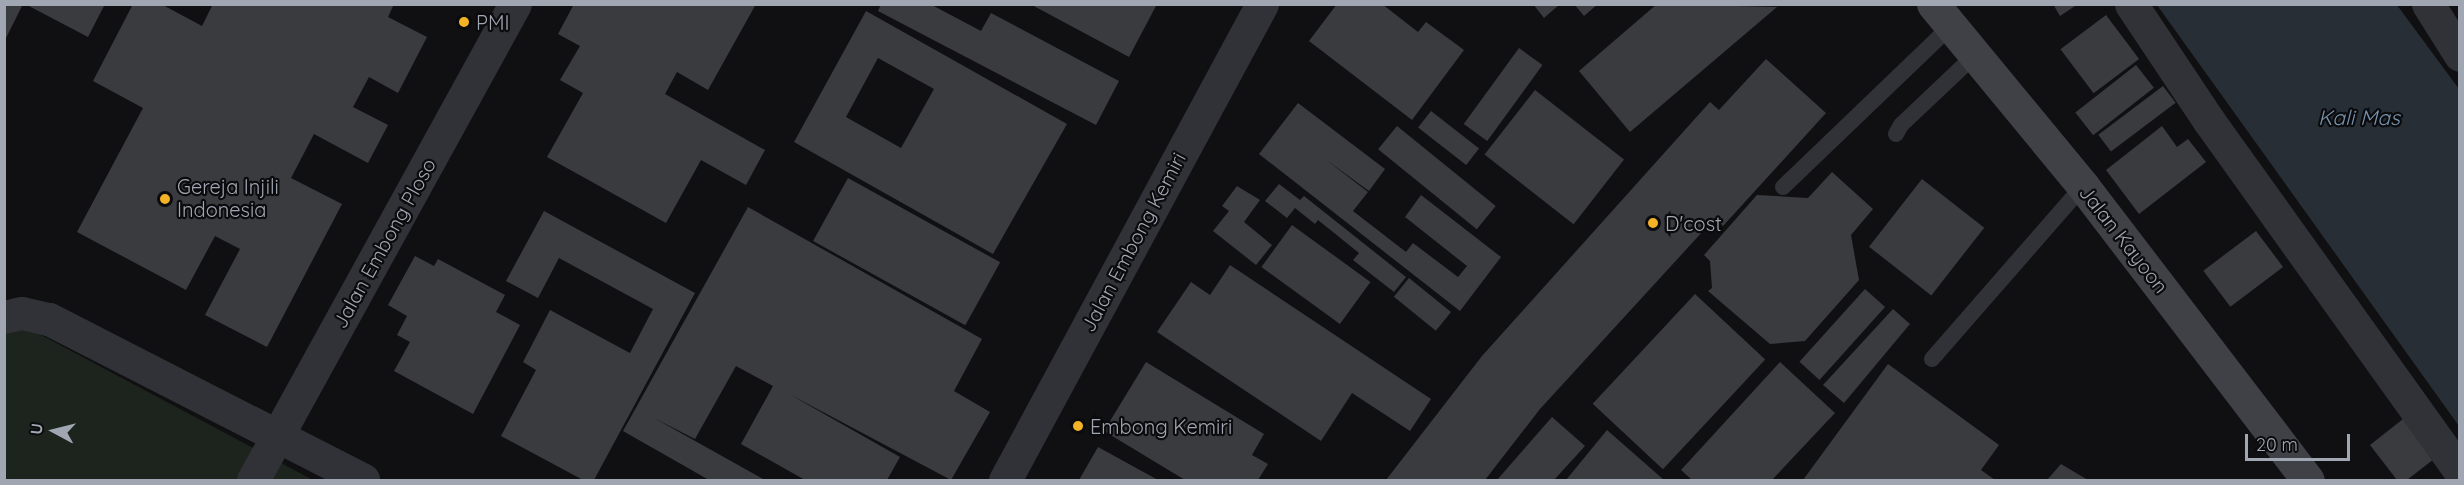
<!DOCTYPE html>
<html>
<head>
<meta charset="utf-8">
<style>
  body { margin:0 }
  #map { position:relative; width:2464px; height:485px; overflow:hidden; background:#101012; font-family:Quicksand,sans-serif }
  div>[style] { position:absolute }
  .green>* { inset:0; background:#1c241d }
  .water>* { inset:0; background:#272e35 }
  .building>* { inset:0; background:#3a3b3f; transform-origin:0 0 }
  .service>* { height:16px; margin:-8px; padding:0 8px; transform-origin:8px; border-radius:8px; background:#313237 }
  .minor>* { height:33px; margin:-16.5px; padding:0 16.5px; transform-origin:16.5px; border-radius:16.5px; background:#313237 }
  .tertiary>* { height:33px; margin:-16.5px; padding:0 16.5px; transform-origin:16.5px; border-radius:16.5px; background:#313237 }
  .secondary>* { height:33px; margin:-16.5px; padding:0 16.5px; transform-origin:16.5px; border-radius:16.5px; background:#3f4147 }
  .dots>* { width:16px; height:16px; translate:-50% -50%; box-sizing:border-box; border:3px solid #0b0b0d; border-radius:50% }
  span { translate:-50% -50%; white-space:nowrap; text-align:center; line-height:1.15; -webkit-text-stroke:4.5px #0b0b0d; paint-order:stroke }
  .poi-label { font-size:20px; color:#a1a6b3 }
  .left { translate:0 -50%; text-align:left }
  .street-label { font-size:20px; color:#a1a6b3 }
  .water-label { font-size:21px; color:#7794af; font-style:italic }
  .frame { position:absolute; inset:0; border:6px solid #a1a6b3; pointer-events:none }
  .north { position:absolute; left:24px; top:401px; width:60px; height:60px; -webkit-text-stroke:4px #0b0b0d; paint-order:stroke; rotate:277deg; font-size:16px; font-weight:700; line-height:24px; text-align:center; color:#a1a6b3 }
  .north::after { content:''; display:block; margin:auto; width:21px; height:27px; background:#a1a6b3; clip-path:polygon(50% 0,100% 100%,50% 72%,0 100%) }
  .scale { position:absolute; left:2245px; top:434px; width:105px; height:27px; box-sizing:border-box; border:3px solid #a1a6b3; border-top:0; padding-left:8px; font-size:18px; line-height:21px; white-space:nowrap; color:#a1a6b3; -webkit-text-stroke:4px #0b0b0d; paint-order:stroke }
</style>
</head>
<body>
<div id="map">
  <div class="green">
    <div style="clip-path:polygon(4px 326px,30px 329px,313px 480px,5px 480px)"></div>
  </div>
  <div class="water">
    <div style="clip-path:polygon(2157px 5px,2397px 5px,2459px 89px,2459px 426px)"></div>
  </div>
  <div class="building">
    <div style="clip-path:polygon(4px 4px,23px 4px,4px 42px)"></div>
    <div style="clip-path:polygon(25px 4px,105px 4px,88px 37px)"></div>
    <div style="clip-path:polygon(133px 4px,161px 4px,202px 26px,213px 4px,394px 4px,388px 17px,427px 37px,398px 93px,369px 77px,353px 107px,388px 125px,368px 163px,314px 134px,291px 178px,342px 204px,267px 347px,205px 315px,240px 249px,215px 236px,186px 290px,77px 232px,143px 108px,93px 81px)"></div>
    <div style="clip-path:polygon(574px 4px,756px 4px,708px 90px,677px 72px,665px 94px,765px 150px,746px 185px,701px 160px,666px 223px,547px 157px,583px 93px,560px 80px,580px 46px,558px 34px)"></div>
    <div style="clip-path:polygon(881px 4px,930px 4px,981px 31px,991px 13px,1119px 81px,1096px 125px,878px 11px)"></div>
    <div style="clip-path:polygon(1030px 4px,1157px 4px,1129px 57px)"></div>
    <div style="clip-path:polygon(1337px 4px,1382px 4px,1418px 32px,1426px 22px,1464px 50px,1412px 120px,1309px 41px)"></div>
    <div style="clip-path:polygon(1533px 4px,1560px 4px,1544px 18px)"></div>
    <div style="clip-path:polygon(1574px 4px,1598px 4px,1584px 16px)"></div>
    <div style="clip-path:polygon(1657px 4px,1777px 7px,1630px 132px,1579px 71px)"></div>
    <div style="clip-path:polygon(2053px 4px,2078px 4px,2060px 16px)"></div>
    <div style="clip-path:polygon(evenodd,866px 11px,1067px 124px,993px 254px,794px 142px,866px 11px,878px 58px,934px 89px,901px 148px,846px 117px,878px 58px)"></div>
    <div style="left:2106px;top:15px;width:55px;height:57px;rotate:53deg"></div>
    <div style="left:1519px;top:48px;width:29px;height:94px;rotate:36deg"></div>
    <div style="clip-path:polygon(1766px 59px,1826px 113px,1723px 226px,1715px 218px,1540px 409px,1485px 480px,1386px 480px,1482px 356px,1710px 102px,1719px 110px)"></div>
    <div style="left:2136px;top:65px;width:29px;height:77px;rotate:52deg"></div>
    <div style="left:2163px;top:86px;width:21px;height:81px;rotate:53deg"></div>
    <div style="left:1535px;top:90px;width:113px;height:82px;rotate:38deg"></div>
    <div style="clip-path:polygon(1298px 103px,1385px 169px,1369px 191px,1325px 159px,1368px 192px,1353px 211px,1406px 252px,1413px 243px,1458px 277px,1467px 266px,1405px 217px,1421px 195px,1501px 257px,1460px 311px,1259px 154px)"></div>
    <div style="left:1431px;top:111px;width:61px;height:21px;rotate:38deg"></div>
    <div style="left:1397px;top:126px;width:127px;height:30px;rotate:39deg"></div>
    <div style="clip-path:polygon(2162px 126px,2177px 147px,2188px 139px,2206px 162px,2139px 214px,2106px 170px)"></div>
    <div style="clip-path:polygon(1832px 172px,1873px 209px,1851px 235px,1859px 280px,1805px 341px,1770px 344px,1708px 291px,1712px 288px,1710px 261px,1704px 255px,1757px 195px,1808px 198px)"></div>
    <div style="left:848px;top:178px;width:174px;height:72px;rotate:29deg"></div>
    <div style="left:1922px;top:179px;width:79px;height:86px;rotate:38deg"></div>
    <div style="clip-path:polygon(1279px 184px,1300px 200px,1304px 196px,1406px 277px,1394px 292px,1353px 260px,1359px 253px,1318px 220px,1315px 224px,1295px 208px,1287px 218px,1265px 201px)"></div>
    <div style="clip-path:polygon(1237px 186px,1260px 200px,1244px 222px,1272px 245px,1256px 265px,1213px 231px,1229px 211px,1222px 206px)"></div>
    <div style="clip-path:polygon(748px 207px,982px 339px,954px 391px,990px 412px,951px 480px,789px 394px,900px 457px,887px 480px,805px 480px,741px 444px,773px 386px,736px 366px,695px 439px,654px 418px,765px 480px,709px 480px,623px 431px)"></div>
    <div style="clip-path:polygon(544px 211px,695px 293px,594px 480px,583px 480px,501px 436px,536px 370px,523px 362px,550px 310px,630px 353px,653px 309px,559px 258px,538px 298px,506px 281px)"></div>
    <div style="left:1292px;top:225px;width:97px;height:52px;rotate:36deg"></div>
    <div style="left:2256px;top:231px;width:45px;height:66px;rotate:53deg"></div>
    <div style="clip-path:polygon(415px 256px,434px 266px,438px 259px,505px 295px,496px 312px,520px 325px,473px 414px,394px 371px,410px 342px,397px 335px,407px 316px,388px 305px)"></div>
    <div style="clip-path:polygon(1230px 265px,1431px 399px,1410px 431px,1352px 393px,1321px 441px,1157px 332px,1191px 282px,1210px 295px)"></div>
    <div style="left:1409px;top:278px;width:54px;height:24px;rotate:39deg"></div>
    <div style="left:1865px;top:289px;width:27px;height:98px;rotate:42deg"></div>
    <div style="left:1695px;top:294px;width:96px;height:150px;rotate:43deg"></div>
    <div style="clip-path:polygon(1893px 309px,1910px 324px,1844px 403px,1823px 385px)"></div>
    <div style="clip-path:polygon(1146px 362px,1264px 434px,1252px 455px,1268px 464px,1258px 480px,1185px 480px,1104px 431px)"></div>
    <div style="clip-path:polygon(1780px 362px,1835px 413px,1772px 480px,1692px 480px,1681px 470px)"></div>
    <div style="clip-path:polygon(1888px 364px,1999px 445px,1981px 470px,1995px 480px,1803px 480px)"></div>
    <div style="clip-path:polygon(2408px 415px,2439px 455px,2407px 480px,2397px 480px,2370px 445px)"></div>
    <div style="clip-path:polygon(1552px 417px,1585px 446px,1554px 480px,1497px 480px)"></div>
    <div style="clip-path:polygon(1607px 430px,1664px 480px,1566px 480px)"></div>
    <div style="clip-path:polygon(1098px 447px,1158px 480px,1079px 480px)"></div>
    <div style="clip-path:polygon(2061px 464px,2088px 480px,2047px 480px)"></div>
  </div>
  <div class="service">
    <div style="left:1896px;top:134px;width:10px;rotate:-61deg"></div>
    <div style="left:1901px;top:125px;width:102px;rotate:-43.4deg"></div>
    <div style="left:1783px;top:187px;width:231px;rotate:-43.8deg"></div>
    <div style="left:1932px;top:359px;width:230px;rotate:-48.9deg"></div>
  </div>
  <div class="minor">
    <div style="left:2131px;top:4px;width:141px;rotate:56.3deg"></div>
    <div style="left:2209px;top:121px;width:432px;rotate:54.4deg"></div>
    <div style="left:2428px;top:4px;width:60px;rotate:57.9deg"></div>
    <div style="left:4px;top:317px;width:18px;rotate:-13deg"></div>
    <div style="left:22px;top:313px;width:28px;rotate:13deg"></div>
    <div style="left:49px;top:319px;width:353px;rotate:27.1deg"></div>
  </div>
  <div class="tertiary">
    <div style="left:253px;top:480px;width:543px;rotate:-61.17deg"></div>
    <div style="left:1005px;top:480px;width:541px;rotate:-61.63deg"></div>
  </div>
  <div class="secondary">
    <div style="left:1933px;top:4px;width:236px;rotate:50.5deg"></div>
    <div style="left:2083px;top:186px;width:370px;rotate:52.6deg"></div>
  </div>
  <div class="dots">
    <div style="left:464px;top:22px;background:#f4b225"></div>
    <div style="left:165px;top:199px;background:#f4b225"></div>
    <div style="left:1653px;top:223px;background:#f4b225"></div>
    <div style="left:1078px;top:426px;background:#f4b225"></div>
  </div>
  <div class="poi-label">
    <span class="left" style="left:476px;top:22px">PMI</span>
    <span class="left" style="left:177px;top:198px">Gereja Injili<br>Indonesia</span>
    <span class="left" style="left:1665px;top:223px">D'cost</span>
    <span class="left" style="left:1090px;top:426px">Embong Kemiri</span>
  </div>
  <div class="street-label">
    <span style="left:2124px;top:239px;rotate:52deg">Jalan Kayoon</span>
    <span style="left:1133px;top:242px;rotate:-62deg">Jalan Embong Kemiri</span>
    <span style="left:384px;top:243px;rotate:-61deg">Jalan Embong Ploso</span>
  </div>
  <div class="water-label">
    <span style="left:2359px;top:117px">Kali Mas</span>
  </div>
  <div class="frame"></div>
  <div class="north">U</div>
  <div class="scale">20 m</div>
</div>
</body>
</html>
